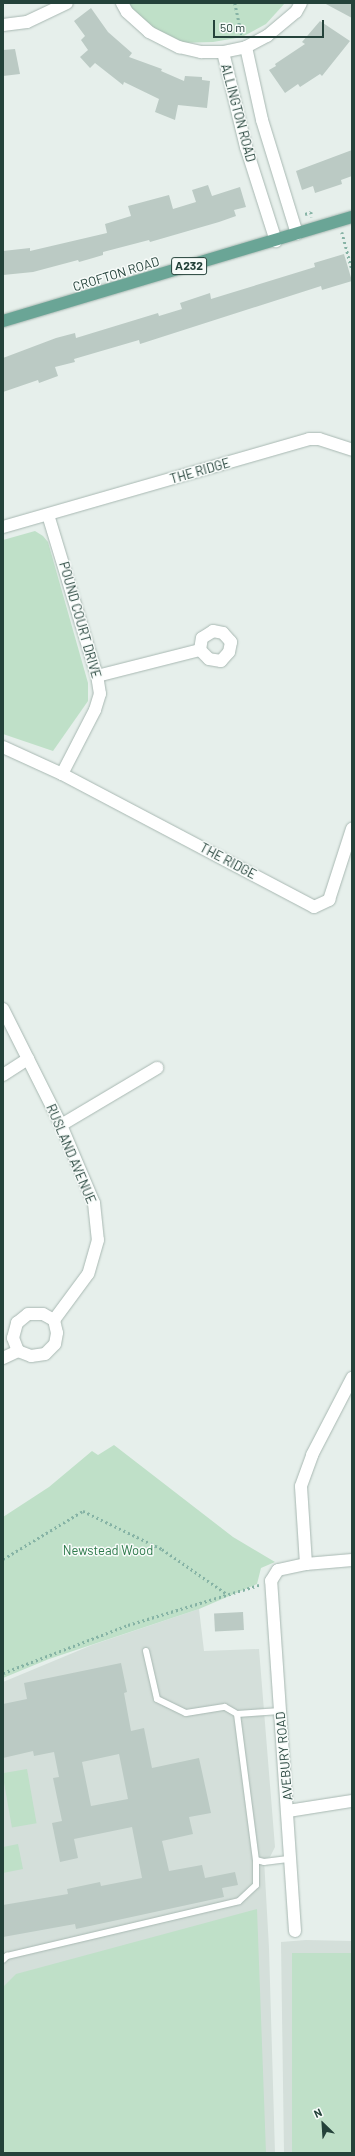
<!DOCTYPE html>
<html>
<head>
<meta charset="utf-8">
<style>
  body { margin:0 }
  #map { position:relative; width:355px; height:2156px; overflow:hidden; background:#e6efeb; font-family:Barlow,sans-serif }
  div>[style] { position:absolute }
  .built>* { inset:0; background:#d4dfda }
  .green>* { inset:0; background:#bfe0c8; transform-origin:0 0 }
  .building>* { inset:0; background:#bbcac4; transform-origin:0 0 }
  .path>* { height:2.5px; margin-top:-1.25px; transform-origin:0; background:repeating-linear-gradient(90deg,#86b3a5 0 2px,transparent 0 5px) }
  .roads { filter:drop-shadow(0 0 1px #a8b8b2) drop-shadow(0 0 1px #a8b8b2) }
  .lane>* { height:6px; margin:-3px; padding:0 3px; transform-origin:3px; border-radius:3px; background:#fff }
  .street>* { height:12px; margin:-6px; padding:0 6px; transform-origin:6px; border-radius:6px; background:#fff }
  .primary>* { height:12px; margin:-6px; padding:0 6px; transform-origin:6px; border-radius:6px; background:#6aa596 }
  span { translate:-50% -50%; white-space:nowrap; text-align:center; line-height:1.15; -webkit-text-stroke:3px #f7fbf9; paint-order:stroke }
  .shield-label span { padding:1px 3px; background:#f7fbf9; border:1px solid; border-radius:3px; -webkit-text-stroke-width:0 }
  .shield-label { font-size:12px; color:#24423a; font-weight:700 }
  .street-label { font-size:13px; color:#24423a }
  .park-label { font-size:13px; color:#2d7a4b }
  .frame { position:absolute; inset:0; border:4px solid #24423a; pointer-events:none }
  .north { position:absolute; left:303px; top:2104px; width:40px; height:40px; -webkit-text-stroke:3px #f7fbf9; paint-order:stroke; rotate:335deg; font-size:11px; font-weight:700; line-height:16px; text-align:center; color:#24423a }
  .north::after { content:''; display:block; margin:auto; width:14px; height:18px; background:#24423a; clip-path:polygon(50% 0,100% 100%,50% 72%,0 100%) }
  .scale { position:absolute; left:213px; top:20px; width:111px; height:18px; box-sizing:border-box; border:2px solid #24423a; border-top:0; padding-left:5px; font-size:12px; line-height:14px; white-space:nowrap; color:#24423a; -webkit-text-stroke:3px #f7fbf9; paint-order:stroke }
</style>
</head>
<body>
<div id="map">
  <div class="built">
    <div style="clip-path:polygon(199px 1609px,204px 1651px,259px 1649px,275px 1847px,270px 1857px,264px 1859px,269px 1948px,275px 2153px,3px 2153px,3px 1682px,92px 1645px)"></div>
    <div style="clip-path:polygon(306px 1940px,352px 1941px,352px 2153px,284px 2153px,281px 1942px)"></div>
  </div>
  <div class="green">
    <div style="clip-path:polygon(123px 3px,285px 3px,266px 24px,242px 37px,213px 42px,177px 43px,148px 30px)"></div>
    <div style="clip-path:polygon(35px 531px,43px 536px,48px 542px,88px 683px,88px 701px,53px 751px,3px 734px,3px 540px)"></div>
    <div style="clip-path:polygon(114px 1445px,233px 1537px,275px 1562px,261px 1568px,257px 1584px,199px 1609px,49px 1659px,3px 1678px,3px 1517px,49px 1487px,92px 1451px,98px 1455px)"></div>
    <div style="left:27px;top:1769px;width:55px;height:25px;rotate:80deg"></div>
    <div style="clip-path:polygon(18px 1844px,23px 1869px,3px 1873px,3px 1847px)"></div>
    <div style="clip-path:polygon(257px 1909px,266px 2153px,3px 2153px,3px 1987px,16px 1974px)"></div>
    <div style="left:352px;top:1953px;width:200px;height:60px;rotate:90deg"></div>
  </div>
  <div class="building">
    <div style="clip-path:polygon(324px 3px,352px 3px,352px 18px)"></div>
    <div style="clip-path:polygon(91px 8px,108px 32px,132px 53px,129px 57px,162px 69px,161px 71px,184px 81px,185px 76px,202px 77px,202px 80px,210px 81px,207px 108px,178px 105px,175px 120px,155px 112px,159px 99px,124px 82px,123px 85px,95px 63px,90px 68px,80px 57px,88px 50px,81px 40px,85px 36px,74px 21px)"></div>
    <div style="clip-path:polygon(320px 21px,350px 41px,322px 76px,320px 74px,300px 87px,298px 84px,285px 93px,269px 70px,276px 66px,275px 64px,305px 44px,302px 42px)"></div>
    <div style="clip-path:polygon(15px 49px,20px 74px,3px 76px,3px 50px)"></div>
    <div style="clip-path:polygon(352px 150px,352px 176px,341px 180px,342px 184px,315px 193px,313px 186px,302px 190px,296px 171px)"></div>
    <div style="clip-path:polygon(208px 185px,212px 196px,240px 187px,246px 207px,234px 210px,236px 216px,219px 222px,150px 242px,149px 240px,103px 252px,103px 255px,93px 258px,79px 262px,78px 260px,33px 272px,3px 275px,3px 251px,30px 248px,30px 251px,107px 233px,105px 224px,131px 216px,128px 206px,169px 195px,173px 209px,196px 202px,192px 190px)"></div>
    <div style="clip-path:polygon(344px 254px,352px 281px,322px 290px,321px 286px,140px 344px,139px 340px,74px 359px,75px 362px,55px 367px,58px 376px,39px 383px,38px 380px,3px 392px,3px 358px,56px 338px,75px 333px,76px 338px,158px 313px,159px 316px,182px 309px,180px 303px,210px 293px,211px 299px,315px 267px,314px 263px)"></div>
    <div style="left:243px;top:1612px;width:18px;height:29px;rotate:87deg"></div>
    <div style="clip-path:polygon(evenodd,121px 1663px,127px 1692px,124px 1693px,131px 1731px,144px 1728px,152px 1768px,199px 1758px,211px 1813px,189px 1817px,193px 1834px,162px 1841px,169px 1871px,202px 1865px,205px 1878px,235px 1872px,238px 1885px,222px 1888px,224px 1897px,76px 1929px,75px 1924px,3px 1937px,3px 1905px,68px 1894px,67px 1889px,100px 1882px,101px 1886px,142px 1878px,132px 1827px,74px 1839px,78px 1858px,60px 1862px,52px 1823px,62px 1821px,53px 1778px,59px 1777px,54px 1752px,34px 1756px,33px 1751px,3px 1758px,3px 1704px,27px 1699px,24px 1683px,121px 1663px,119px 1754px,128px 1799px,91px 1806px,82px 1762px,119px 1754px)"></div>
  </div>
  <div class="path">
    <div style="left:235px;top:3px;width:34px;rotate:78deg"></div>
    <div style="left:305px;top:214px;width:6px;rotate:-18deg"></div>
    <div style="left:311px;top:212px;width:5px;rotate:79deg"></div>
    <div style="left:342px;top:232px;width:39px;rotate:75deg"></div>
    <div style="left:3px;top:1559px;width:93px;rotate:-31deg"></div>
    <div style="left:83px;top:1511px;width:88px;rotate:25.7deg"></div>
    <div style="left:162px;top:1549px;width:79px;rotate:34.7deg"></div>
    <div style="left:3px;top:1673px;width:134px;rotate:-21deg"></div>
    <div style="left:128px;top:1625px;width:137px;rotate:-17deg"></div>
  </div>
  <div class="roads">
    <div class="lane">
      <div style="left:146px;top:1651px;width:49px;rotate:77.1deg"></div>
      <div style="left:157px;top:1699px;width:32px;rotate:26deg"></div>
      <div style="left:186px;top:1713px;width:39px;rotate:-9deg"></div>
      <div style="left:225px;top:1707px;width:14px;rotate:30deg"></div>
      <div style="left:237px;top:1714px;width:147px;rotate:82.6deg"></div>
      <div style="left:237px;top:1714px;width:43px;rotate:-4deg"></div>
      <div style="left:3px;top:1960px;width:6px;rotate:-45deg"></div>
      <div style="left:7px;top:1956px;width:238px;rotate:-13.3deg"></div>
      <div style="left:239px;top:1901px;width:23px;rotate:-43deg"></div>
      <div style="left:256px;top:1885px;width:25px;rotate:-90deg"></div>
      <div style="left:256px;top:1860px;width:8px;rotate:14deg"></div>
      <div style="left:264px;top:1862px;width:26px;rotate:-7deg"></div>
    </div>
    <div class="street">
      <div style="left:122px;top:3px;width:10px;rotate:61deg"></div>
      <div style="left:127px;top:12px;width:30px;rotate:42deg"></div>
      <div style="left:149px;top:32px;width:34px;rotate:27deg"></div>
      <div style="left:179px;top:47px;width:23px;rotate:13deg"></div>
      <div style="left:201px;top:52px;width:22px"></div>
      <div style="left:223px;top:52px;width:24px;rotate:-12deg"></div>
      <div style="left:246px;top:47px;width:24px;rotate:-28deg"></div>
      <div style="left:267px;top:36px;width:38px;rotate:-40deg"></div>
      <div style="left:296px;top:12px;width:10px;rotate:-61deg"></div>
      <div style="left:3px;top:25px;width:24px;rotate:-7deg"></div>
      <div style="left:27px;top:22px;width:44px;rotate:-25.4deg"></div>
      <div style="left:246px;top:47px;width:75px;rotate:77.6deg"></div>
      <div style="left:262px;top:120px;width:119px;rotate:72.9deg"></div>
      <div style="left:223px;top:52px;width:98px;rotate:76.4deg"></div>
      <div style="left:246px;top:147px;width:99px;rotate:72.3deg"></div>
      <div style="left:3px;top:527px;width:318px;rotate:-16deg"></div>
      <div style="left:309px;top:439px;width:10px"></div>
      <div style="left:319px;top:439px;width:35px;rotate:18deg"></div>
      <div style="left:97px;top:676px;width:106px;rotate:-14.2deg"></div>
      <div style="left:200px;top:650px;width:12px;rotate:-81deg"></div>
      <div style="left:202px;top:638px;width:13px;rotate:-32deg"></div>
      <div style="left:213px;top:631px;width:10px;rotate:11deg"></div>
      <div style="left:223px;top:633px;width:12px;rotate:48deg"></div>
      <div style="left:231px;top:642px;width:10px;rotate:101deg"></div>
      <div style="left:229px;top:652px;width:12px;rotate:132deg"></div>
      <div style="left:221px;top:661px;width:12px;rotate:-171deg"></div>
      <div style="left:209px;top:659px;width:13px;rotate:-135deg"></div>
      <div style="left:3px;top:747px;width:65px;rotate:24.6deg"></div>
      <div style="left:62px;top:774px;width:72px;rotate:-62.7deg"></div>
      <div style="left:95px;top:710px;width:17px;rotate:-73deg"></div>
      <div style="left:100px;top:694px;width:18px;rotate:-99deg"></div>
      <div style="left:97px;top:676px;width:168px;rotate:-106.9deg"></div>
      <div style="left:62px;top:774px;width:285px;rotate:27.8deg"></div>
      <div style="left:314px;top:907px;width:17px;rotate:-25deg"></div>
      <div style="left:329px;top:900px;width:75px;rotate:-72.1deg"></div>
      <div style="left:3px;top:1009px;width:130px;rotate:63.4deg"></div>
      <div style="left:61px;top:1125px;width:85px;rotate:67.1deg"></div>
      <div style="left:94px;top:1203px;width:37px;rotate:84deg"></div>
      <div style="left:98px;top:1240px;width:35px;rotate:106deg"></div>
      <div style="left:88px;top:1274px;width:57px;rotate:126.5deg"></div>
      <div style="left:3px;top:1075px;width:30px;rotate:-33deg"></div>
      <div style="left:61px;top:1125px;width:112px;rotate:-30.7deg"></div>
      <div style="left:28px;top:1314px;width:15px"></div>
      <div style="left:43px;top:1314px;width:13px;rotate:29deg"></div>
      <div style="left:54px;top:1320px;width:13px;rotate:77deg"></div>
      <div style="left:57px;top:1333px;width:11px;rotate:100deg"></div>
      <div style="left:55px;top:1344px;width:14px;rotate:135deg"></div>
      <div style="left:45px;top:1354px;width:14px;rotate:172deg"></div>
      <div style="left:31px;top:1356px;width:14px;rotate:-159deg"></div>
      <div style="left:18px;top:1351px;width:14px;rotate:-111deg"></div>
      <div style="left:13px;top:1338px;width:16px;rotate:-75deg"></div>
      <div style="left:17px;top:1323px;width:14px;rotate:-39deg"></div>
      <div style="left:3px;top:1358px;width:17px;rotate:-25deg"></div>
      <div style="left:306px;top:1564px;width:78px;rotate:-93.7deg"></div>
      <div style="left:301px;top:1486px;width:33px;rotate:-70deg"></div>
      <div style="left:312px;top:1455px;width:87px;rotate:-62.5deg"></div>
      <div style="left:288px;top:1811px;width:65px;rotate:-8.9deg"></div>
      <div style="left:295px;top:1931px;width:351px;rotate:-93.9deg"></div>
      <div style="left:271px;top:1581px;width:13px;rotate:-58deg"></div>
      <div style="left:278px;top:1570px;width:29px;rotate:-12deg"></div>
      <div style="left:306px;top:1564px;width:46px;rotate:-5deg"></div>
    </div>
    <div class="primary">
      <div style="left:3px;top:321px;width:364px;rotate:-16.6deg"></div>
    </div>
  </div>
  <div class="shield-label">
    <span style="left:189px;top:266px">A232</span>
  </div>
  <div class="street-label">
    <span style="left:238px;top:113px;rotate:75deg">ALLINGTON ROAD</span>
    <span style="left:116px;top:274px;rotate:-17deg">CROFTON ROAD</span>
    <span style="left:200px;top:471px;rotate:-16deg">THE RIDGE</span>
    <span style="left:80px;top:620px;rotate:74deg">POUND COURT DRIVE</span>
    <span style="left:228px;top:861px;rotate:28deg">THE RIDGE</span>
    <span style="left:71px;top:1154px;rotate:67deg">RUSLAND AVENUE</span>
    <span style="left:284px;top:1756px;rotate:-95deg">AVEBURY ROAD</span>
  </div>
  <div class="park-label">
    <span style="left:108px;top:1550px">Newstead Wood</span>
  </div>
  <div class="frame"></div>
  <div class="north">N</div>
  <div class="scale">50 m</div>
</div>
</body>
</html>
